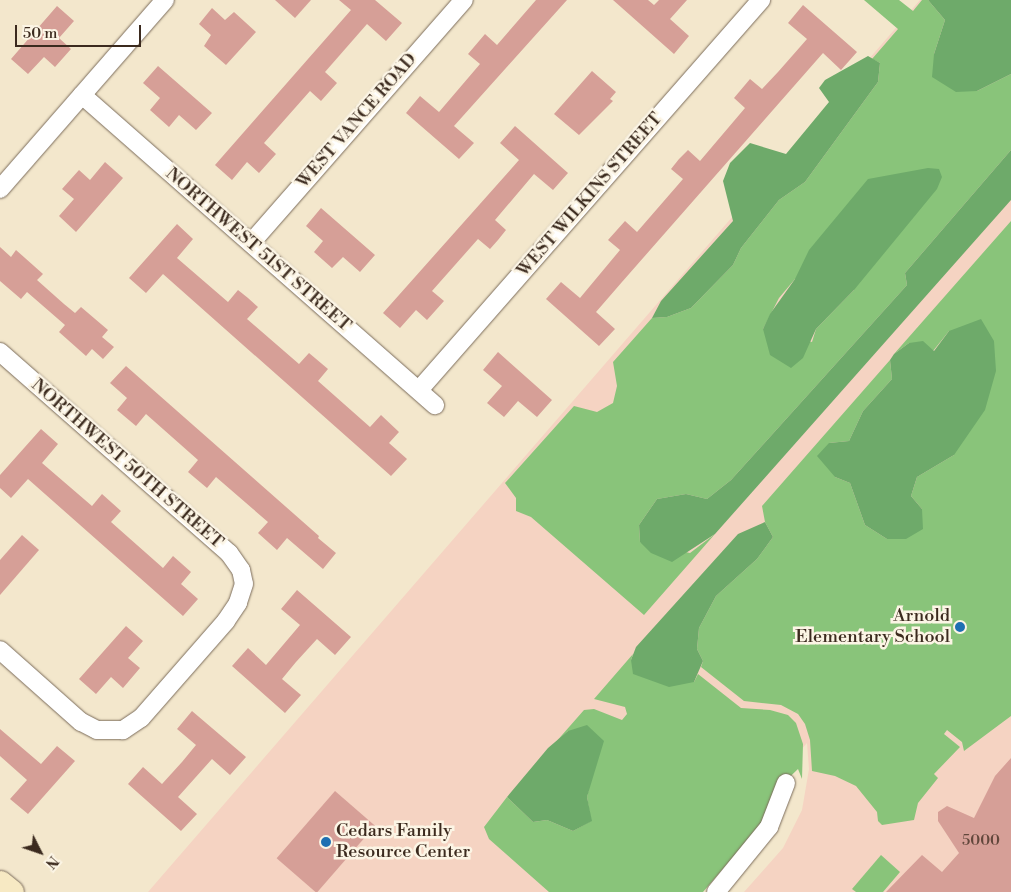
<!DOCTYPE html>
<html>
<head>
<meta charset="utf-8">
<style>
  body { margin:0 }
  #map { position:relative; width:1011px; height:892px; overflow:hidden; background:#f3e7cc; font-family:"Libre Bodoni",serif }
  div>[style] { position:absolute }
  .built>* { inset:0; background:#f5d3c2 }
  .green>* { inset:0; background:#89c47a }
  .forest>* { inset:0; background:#6eaa6a }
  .building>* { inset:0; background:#d69f97; transform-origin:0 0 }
  .roads { filter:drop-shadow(0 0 1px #7b6c5b) drop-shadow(0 0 1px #7b6c5b) }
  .minor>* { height:18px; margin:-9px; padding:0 9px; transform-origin:9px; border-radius:9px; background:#fff }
  .secondary>* { height:25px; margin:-12.5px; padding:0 12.5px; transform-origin:12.5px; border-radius:12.5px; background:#f7e9c3 }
  .dots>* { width:14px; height:14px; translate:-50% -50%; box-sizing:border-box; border:2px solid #fcf5e5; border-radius:50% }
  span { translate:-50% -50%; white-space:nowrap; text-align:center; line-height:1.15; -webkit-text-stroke:5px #fcf5e5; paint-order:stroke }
  .number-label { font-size:15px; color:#62473c }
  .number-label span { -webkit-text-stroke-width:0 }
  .street-label { font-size:18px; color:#3b2a1e }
  .poi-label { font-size:18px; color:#3b2a1e }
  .right { translate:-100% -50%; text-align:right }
  .left { translate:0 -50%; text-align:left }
  .north { position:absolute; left:15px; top:827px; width:50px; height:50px; -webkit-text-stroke:4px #fcf5e5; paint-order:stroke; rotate:131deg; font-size:14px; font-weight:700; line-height:20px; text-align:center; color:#3b2a1e }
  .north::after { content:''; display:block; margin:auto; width:18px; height:22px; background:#3b2a1e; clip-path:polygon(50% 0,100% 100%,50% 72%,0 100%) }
  .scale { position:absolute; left:15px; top:25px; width:126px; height:22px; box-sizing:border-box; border:2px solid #3b2a1e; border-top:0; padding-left:6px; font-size:15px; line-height:18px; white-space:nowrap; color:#3b2a1e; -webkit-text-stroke:4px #fcf5e5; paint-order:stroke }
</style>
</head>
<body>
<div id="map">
  <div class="built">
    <div style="clip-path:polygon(920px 0,1011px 0,1011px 892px,744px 892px,783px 848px,802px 810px,809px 769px,807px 743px,678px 892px,148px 892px)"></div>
  </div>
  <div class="green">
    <div style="clip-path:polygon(evenodd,864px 0,899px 0,913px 11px,922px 0,928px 0,945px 20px,934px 54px,977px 91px,1011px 74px,1011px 150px,905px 273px,907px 285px,731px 480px,707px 499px,686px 494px,657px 499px,639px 525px,640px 542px,690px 553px,715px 534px,644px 615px,531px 517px,516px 511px,516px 498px,505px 483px,574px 406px,597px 412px,613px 403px,617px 386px,613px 362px,652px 318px,667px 317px,691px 308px,733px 265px,741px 248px,779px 200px,805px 182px,878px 82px,880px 63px,872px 59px,898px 29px,864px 0,795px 279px,854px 290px,816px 329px,812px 342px,763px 329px,779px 298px,795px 279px)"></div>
    <div style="clip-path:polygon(1011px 221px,1011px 716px,964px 751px,962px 742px,947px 730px,944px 734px,960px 747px,934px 774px,938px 778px,918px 803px,914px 820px,882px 825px,878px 821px,877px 812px,856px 786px,835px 776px,812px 771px,810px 740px,805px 724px,798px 714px,781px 705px,744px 701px,701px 667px,703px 661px,697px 649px,699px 628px,716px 596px,757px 559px,773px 537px,765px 522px,762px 506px,890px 360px,892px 379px,863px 411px,849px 441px,829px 443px,835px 477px,850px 483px,865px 525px,887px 539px,922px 509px,911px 496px,917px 477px,954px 455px,949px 331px,933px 351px,909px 343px,894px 354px)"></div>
    <div style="clip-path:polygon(633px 654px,631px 660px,694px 682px,698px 674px,741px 708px,770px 710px,788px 715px,796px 723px,803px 744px,802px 779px,798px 769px,773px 793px,764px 821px,703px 892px,549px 892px,489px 839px,484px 827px,507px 797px,533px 822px,547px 820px,573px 831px,591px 821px,587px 797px,593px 770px,568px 731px,555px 743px,584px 710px,594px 709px,622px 720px,627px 714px,625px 707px,594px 699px)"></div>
    <div style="clip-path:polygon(881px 855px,900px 872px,883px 892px,856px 892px,852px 889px)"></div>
  </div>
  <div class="forest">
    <div style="clip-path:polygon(928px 0,1011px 0,1011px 74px,977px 91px,956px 92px,932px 77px,934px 54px,945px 20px)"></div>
    <div style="clip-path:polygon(868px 56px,880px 63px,878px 82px,805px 182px,779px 200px,741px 248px,733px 265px,691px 308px,667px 317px,652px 318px,661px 301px,733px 221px,723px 181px,730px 163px,750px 143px,786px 154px,829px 102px,819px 88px,825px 80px)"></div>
    <div style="clip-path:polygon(1011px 150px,1011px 200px,715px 534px,672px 562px,651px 553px,640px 542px,639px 525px,657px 499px,686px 494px,707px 499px,731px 480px,907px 285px,905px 273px)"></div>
    <div style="clip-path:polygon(928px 168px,939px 169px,942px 177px,937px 189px,854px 290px,816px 329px,803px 358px,791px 368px,770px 355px,763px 329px,770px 314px,795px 279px,809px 250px,868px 179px)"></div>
    <div style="clip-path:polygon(981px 319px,994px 341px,996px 371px,985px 410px,954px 455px,917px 477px,911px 496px,922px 509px,923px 529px,906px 539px,887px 539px,865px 525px,850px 483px,835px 477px,817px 456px,829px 443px,849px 441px,863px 411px,892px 379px,890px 360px,894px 354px,909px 343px,923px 341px,934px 351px,949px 331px)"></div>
    <div style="clip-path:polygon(765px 522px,773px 537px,757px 559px,716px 596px,699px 628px,697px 649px,703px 661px,694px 682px,669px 687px,633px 674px,631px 660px,636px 647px,738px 534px)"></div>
    <div style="clip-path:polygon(587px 725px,604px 741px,587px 797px,592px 821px,573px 831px,547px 820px,533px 822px,507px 797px,548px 748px,568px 731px)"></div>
  </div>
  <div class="building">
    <div style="clip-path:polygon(275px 0,311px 0,295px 18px)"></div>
    <div style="clip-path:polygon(339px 0,375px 0,402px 23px,386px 41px,367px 24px,325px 72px,337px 83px,321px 101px,310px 91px,264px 143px,276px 154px,259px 173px,247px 162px,232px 180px,215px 165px,351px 10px)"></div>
    <div style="clip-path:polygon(536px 0,567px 0,454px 126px,474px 143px,459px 159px,406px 113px,420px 96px,439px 112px,480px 64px,468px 54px,485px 34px,497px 45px)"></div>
    <div style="clip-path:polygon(613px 0,648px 0,654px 5px,659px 0,687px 0,670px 19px,689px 36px,674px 54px)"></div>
    <div style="clip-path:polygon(803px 5px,857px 52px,841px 70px,823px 53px,622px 282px,596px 312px,615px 329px,599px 346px,546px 299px,561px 282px,580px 298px,620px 250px,608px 240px,625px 221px,637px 232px,683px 179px,671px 169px,679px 159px,688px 150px,700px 161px,745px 108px,734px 98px,750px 79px,762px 89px,778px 72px,807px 39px,788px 23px)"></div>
    <div style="clip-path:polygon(57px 6px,74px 21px,59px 38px,71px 49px,55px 67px,44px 57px,28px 74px,11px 59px)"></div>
    <div style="clip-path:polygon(212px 8px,225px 20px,234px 12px,256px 32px,226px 65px,204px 46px,211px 35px,199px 24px)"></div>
    <div style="clip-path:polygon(158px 66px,212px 113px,196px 130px,179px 115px,169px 127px,150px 110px,160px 98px,143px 83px)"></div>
    <div style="clip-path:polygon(592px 71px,616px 92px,610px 99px,613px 101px,579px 135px,554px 114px)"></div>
    <div style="clip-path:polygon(515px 126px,568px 173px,553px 190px,534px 174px,495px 220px,506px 230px,498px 240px,490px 249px,478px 239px,432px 291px,444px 301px,427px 320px,416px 310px,400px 328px,383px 313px,519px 160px,500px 143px)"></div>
    <div style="clip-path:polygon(105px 162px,123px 178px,76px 232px,59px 216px,74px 199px,62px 189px,79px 170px,90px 180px)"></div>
    <div style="clip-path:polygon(321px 208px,375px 255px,360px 272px,343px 257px,332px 268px,314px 252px,323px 241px,306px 226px)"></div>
    <div style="clip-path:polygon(177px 224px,193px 239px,177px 258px,228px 302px,238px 290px,248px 298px,258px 307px,247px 319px,299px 364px,309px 353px,328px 369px,318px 381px,370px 427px,381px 415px,399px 432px,389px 443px,407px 459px,391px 476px,163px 274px,146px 293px,129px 278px)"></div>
    <div style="clip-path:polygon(0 247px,11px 257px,16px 250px,43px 274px,37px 280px,64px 304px,75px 313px,81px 307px,108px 330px,102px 337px,114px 347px,103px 359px,92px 349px,86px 356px,59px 332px,65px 325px,27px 292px,21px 299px,0 281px)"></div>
    <div style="clip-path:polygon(498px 352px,552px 400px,537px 417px,518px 401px,504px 417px,487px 403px,502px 386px,483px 370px)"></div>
    <div style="clip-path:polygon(126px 366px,319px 536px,318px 538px,336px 553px,323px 569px,287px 538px,277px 550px,258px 533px,268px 522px,216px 477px,207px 488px,188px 472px,198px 460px,146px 414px,136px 426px,117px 410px,127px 398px,110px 383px)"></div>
    <div style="clip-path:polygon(41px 429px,58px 444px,42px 463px,92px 506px,102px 494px,121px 511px,111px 522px,163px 568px,173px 556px,191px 572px,181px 584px,198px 599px,183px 616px,28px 479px,11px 498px,0 488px,0 475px)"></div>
    <div style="clip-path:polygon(22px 535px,39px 550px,0 595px,0 560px)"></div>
    <div style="clip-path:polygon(297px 590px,351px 637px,335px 655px,317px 639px,296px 662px,282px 679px,301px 695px,285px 713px,232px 666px,248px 648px,266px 665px,300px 625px,281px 609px)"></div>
    <div style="clip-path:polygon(126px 626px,143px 641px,128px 658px,140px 668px,123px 688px,111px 677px,96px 694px,79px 679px)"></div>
    <div style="clip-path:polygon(192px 711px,246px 757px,230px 775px,212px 759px,178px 797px,197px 814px,181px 831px,128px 784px,143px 767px,162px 784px,182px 762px,196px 745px,177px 729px)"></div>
    <div style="clip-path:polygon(0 729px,41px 764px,57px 746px,75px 761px,28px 814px,10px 799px,27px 780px,0 756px)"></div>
    <div style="clip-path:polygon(1011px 758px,1011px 892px,886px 892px,922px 855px,942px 872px,959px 853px,938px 821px,938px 812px,947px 806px,974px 818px,995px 776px)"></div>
    <div style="left:335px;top:791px;width:53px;height:89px;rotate:41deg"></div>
  </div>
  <div class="roads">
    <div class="minor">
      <div style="left:82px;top:95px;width:470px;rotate:41.3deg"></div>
      <div style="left:0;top:189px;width:251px;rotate:-48.9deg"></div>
      <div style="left:251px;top:243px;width:323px;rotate:-48.8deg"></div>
      <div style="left:0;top:352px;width:305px;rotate:41.3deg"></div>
      <div style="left:229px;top:553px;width:21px;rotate:55deg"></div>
      <div style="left:241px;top:570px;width:14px;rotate:78deg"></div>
      <div style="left:244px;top:584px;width:20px;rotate:108deg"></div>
      <div style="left:238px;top:603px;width:22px;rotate:124deg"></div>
      <div style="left:226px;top:621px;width:129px;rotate:131.2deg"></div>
      <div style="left:141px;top:718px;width:22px;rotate:146deg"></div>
      <div style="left:123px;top:730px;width:26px;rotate:180deg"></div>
      <div style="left:97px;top:730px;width:18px;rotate:-153deg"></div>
      <div style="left:81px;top:722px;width:108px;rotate:-138.4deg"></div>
      <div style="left:419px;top:390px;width:519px;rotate:-48.75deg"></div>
      <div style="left:716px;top:892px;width:84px;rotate:-50.8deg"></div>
      <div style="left:769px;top:827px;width:47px;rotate:-68.9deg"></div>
    </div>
    <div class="secondary">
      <div style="left:0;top:883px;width:14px;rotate:39deg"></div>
    </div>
  </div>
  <div class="dots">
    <div style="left:960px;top:627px;background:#1f6fb2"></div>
    <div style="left:326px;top:842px;background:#1f6fb2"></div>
  </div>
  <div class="number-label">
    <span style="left:981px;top:841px">5000</span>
  </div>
  <div class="street-label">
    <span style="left:357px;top:121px;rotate:-49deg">WEST VANCE ROAD</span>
    <span style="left:590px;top:195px;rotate:-49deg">WEST WILKINS STREET</span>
    <span style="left:258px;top:250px;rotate:41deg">NORTHWEST 51ST STREET</span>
    <span style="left:127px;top:464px;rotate:41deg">NORTHWEST 50TH STREET</span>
  </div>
  <div class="poi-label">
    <span class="right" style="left:950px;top:627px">Arnold<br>Elementary School</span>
    <span class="left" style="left:336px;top:842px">Cedars Family<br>Resource Center</span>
  </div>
  <div class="north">N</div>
  <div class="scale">50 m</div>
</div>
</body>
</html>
